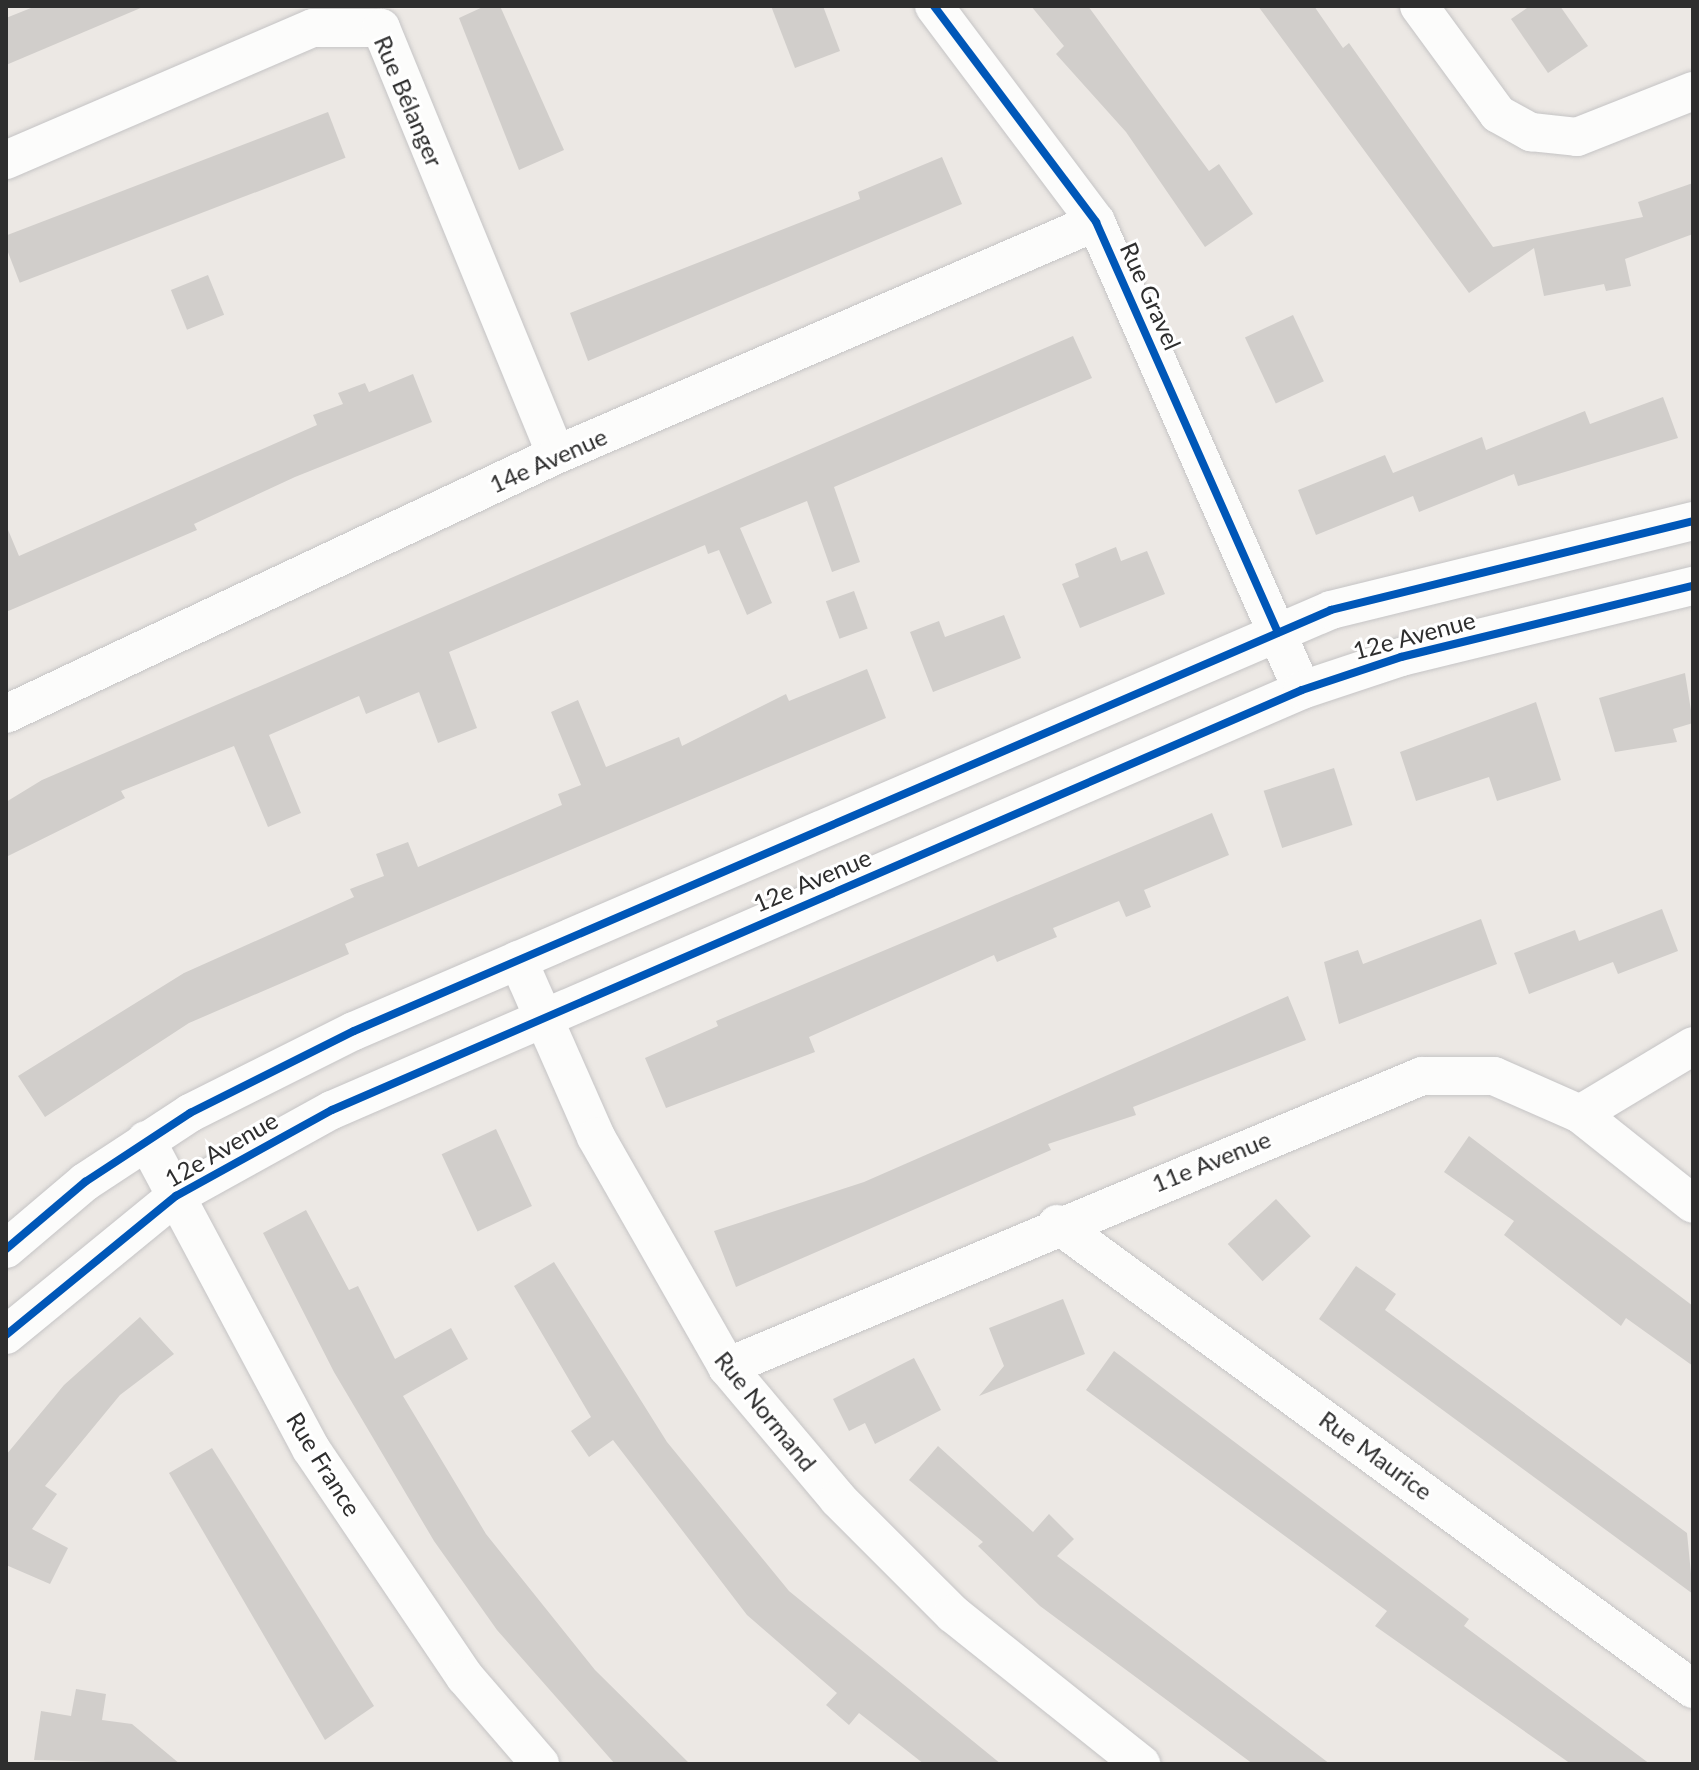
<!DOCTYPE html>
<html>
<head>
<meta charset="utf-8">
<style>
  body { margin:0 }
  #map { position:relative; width:1699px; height:1770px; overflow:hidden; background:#ece8e4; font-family:Lato,sans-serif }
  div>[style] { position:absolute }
  .building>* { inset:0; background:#d1cecb; transform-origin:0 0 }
  .roads { filter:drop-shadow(0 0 2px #c5c4c5) drop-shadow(0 0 2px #c5c4c5) }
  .street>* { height:38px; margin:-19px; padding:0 19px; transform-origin:19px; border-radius:19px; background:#fcfcfb }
  .cycleway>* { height:8px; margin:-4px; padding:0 4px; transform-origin:4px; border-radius:4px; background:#0057b8 }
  span { translate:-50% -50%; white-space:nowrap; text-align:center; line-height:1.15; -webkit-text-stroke:6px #fff; paint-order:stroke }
  .street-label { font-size:24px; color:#2e2e2e }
  .frame { position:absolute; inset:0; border:8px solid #2e2e2e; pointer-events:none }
</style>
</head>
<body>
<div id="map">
  <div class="building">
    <div style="clip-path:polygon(36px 6px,143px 6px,143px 7px,6px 65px,6px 18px)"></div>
    <div style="clip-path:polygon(485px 6px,500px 6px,564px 150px,519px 170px,459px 18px)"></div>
    <div style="clip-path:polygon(771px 6px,823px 6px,840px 51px,795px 68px)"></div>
    <div style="clip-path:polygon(1031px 6px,1088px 6px,1209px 171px,1219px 164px,1253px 214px,1205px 247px,1126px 132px,1056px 54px,1064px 46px)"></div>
    <div style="clip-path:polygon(1258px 6px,1314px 6px,1343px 48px,1349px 43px,1493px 247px,1643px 217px,1638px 202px,1693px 183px,1693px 234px,1625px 259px,1631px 286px,1606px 291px,1604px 284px,1544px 296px,1534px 248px,1469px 293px)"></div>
    <div style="clip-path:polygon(1530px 6px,1560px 6px,1588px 46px,1548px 73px,1511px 19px)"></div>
    <div style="left:328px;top:112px;width:49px;height:349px;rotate:69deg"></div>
    <div style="clip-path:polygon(942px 157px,962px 204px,588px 361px,570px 313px,860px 199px,858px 192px)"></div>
    <div style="left:208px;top:275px;width:43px;height:40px;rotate:68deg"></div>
    <div style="left:1293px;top:315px;width:73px;height:53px;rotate:65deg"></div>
    <div style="clip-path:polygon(1073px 336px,1092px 378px,834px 487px,860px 562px,832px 572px,807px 501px,740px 528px,772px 603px,747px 615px,719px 550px,708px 554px,705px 545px,449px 652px,477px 728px,438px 743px,419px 692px,366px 714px,359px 696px,269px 735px,301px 813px,268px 827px,234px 746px,121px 791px,125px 798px,6px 857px,6px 802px,42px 780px)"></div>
    <div style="clip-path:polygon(413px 374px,432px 422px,295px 477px,194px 524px,197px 530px,6px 612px,6px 525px,19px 556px,317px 425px,313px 415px,343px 404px,338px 393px,365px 383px,369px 392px)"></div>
    <div style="clip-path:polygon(1663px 397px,1678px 438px,1518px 486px,1514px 474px,1419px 512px,1413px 496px,1316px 535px,1298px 490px,1385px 455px,1393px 473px,1482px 437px,1486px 450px,1585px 411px,1590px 424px)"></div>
    <div style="clip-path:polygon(1116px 547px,1121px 561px,1147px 551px,1165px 594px,1080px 628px,1062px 584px,1079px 577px,1075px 564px)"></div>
    <div style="left:854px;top:591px;width:40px;height:30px;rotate:70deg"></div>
    <div style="clip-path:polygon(1004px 615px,1021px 658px,933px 692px,910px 632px,939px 621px,945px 637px)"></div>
    <div style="clip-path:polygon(867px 669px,886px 718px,345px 944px,349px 954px,189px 1023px,45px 1117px,18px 1076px,184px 973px,354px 897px,350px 889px,384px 876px,376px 854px,408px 842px,418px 867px,562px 805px,558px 794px,581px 785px,551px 712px,578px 700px,606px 767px,679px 737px,682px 746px,786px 694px,789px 701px)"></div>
    <div style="clip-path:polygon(1685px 673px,1693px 723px,1673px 729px,1677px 742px,1615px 752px,1599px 698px)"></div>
    <div style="clip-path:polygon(1536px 702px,1561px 780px,1497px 801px,1489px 777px,1416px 801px,1400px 752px)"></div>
    <div style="left:1334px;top:768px;width:60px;height:74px;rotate:72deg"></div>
    <div style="clip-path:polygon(1212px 813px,1229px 855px,1144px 890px,1151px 907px,1126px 917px,1119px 901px,1053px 928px,1057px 937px,997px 962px,994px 955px,809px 1037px,815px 1052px,666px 1108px,645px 1058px,718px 1026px,716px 1021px)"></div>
    <div style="clip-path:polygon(1662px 909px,1678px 951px,1618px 974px,1613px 962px,1529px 994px,1514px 953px,1575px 930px,1579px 941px)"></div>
    <div style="clip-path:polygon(1481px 919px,1497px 964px,1339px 1024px,1324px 962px,1358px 950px,1363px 964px)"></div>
    <div style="clip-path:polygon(1288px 996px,1306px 1040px,1133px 1107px,1136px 1115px,1048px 1144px,1051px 1150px,736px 1287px,714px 1231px,864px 1182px)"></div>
    <div style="left:496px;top:1129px;width:85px;height:60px;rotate:65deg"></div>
    <div style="clip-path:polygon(1469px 1136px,1693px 1306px,1693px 1366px,1626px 1318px,1621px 1326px,1504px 1235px,1514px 1221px,1444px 1172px)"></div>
    <div style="left:1276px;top:1199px;width:51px;height:66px;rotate:47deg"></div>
    <div style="clip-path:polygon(306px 1210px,349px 1290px,358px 1286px,395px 1359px,451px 1328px,468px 1359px,403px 1396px,486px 1534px,595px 1670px,690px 1764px,615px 1764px,497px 1630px,434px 1541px,334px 1372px,263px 1233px)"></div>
    <div style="clip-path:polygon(554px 1262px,667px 1442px,789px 1591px,1001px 1764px,924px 1764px,859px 1713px,849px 1725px,826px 1705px,837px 1693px,747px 1615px,613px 1440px,589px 1457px,571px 1431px,591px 1417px,514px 1286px)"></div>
    <div style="clip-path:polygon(1356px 1266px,1396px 1294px,1385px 1310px,1687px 1533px,1693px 1594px,1319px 1319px)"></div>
    <div style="clip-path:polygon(1063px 1299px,1085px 1354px,979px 1396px,1004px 1366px,989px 1328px)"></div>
    <div style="clip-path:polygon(140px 1317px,174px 1354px,120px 1395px,45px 1486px,57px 1494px,32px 1529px,68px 1548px,50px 1584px,6px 1565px,6px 1455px,64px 1385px)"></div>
    <div style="clip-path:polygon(1114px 1351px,1469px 1619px,1464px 1626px,1650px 1764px,1571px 1764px,1375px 1626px,1387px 1611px,1086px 1390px)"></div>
    <div style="clip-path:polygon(914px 1358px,941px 1410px,875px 1444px,865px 1423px,849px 1431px,833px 1399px)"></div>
    <div style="clip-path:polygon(938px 1446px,1033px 1532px,1049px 1514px,1074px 1539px,1057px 1556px,1330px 1764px,1253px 1764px,1040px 1606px,978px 1546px,983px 1542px,909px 1480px)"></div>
    <div style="clip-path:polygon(212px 1448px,374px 1706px,325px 1740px,169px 1473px)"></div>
    <div style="clip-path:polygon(76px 1689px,106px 1694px,102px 1720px,132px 1724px,180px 1764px,34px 1760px,41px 1711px,71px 1716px)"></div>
  </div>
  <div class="roads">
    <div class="street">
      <div style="left:934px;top:6px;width:270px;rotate:53.1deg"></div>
      <div style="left:1096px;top:222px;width:511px;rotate:66.24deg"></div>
      <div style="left:1419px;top:6px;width:134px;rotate:53.8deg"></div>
      <div style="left:1498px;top:114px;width:38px;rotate:29deg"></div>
      <div style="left:1531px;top:132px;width:46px;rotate:6.2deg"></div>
      <div style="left:1577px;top:137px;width:125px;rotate:-21.6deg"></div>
      <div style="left:6px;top:160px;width:334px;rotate:-23.3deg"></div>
      <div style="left:313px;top:28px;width:68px"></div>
      <div style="left:381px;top:28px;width:461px;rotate:67.7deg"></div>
      <div style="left:6px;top:714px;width:608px;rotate:-25.22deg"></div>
      <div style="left:556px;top:455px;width:588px;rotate:-23.34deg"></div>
      <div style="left:518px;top:960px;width:193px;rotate:66.2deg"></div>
      <div style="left:596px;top:1137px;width:265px;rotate:60.3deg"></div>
      <div style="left:727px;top:1367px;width:172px;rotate:49.9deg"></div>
      <div style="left:838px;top:1499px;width:163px;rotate:45deg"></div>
      <div style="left:953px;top:1614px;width:241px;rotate:38.6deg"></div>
      <div style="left:1580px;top:1114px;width:144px;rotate:38.5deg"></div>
      <div style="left:146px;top:1140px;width:350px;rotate:61.9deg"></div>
      <div style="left:311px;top:1449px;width:275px;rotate:56deg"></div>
      <div style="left:465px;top:1677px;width:115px;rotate:49.2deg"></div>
      <div style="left:1057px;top:1224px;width:788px;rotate:36.17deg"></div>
      <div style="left:6px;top:1249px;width:104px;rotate:-40.3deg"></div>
      <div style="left:85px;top:1182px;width:126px;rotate:-33.3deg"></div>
      <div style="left:190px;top:1113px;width:183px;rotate:-26.6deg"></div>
      <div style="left:354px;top:1031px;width:1064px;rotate:-23.31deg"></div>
      <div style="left:1331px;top:610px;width:373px;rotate:-13.8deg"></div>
      <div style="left:6px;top:1335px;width:220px;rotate:-39.3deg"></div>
      <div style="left:176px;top:1196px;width:178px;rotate:-28.9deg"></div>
      <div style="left:332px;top:1110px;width:1057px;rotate:-23.41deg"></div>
      <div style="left:1302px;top:690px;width:104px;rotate:-18.4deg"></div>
      <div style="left:1401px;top:657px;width:301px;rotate:-13.7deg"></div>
      <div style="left:727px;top:1367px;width:753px;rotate:-22.72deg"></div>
      <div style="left:1422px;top:1076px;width:72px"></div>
      <div style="left:1494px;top:1076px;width:94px;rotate:23.8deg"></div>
      <div style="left:1580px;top:1114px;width:132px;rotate:-31deg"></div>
    </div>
  </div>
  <div class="cycleway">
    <div style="left:934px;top:6px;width:270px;rotate:53.1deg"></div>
    <div style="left:1096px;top:222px;width:449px;rotate:66.1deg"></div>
    <div style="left:6px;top:1249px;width:104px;rotate:-40.3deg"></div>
    <div style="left:85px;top:1182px;width:126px;rotate:-33.3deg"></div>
    <div style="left:190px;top:1113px;width:183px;rotate:-26.6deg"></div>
    <div style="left:354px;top:1031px;width:1064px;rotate:-23.31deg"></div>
    <div style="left:1331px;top:610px;width:373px;rotate:-13.8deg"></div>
    <div style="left:6px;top:1335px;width:220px;rotate:-39.3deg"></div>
    <div style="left:176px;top:1196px;width:178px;rotate:-28.9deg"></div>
    <div style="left:332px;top:1110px;width:1057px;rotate:-23.41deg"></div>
    <div style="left:1302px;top:690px;width:104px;rotate:-18.4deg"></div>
    <div style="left:1401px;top:657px;width:301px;rotate:-13.7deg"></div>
  </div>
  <div class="street-label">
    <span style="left:409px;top:101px;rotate:67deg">Rue Bélanger</span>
    <span style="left:1151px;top:296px;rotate:66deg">Rue Gravel</span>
    <span style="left:548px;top:460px;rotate:-24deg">14e Avenue</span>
    <span style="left:1414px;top:635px;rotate:-15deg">12e Avenue</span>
    <span style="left:812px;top:880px;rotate:-23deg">12e Avenue</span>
    <span style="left:221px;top:1149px;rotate:-30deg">12e Avenue</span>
    <span style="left:1211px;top:1161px;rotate:-22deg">11e Avenue</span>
    <span style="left:766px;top:1411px;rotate:51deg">Rue Normand</span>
    <span style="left:1376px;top:1455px;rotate:36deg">Rue Maurice</span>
    <span style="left:324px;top:1464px;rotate:58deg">Rue France</span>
  </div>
  <div class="frame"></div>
</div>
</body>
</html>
